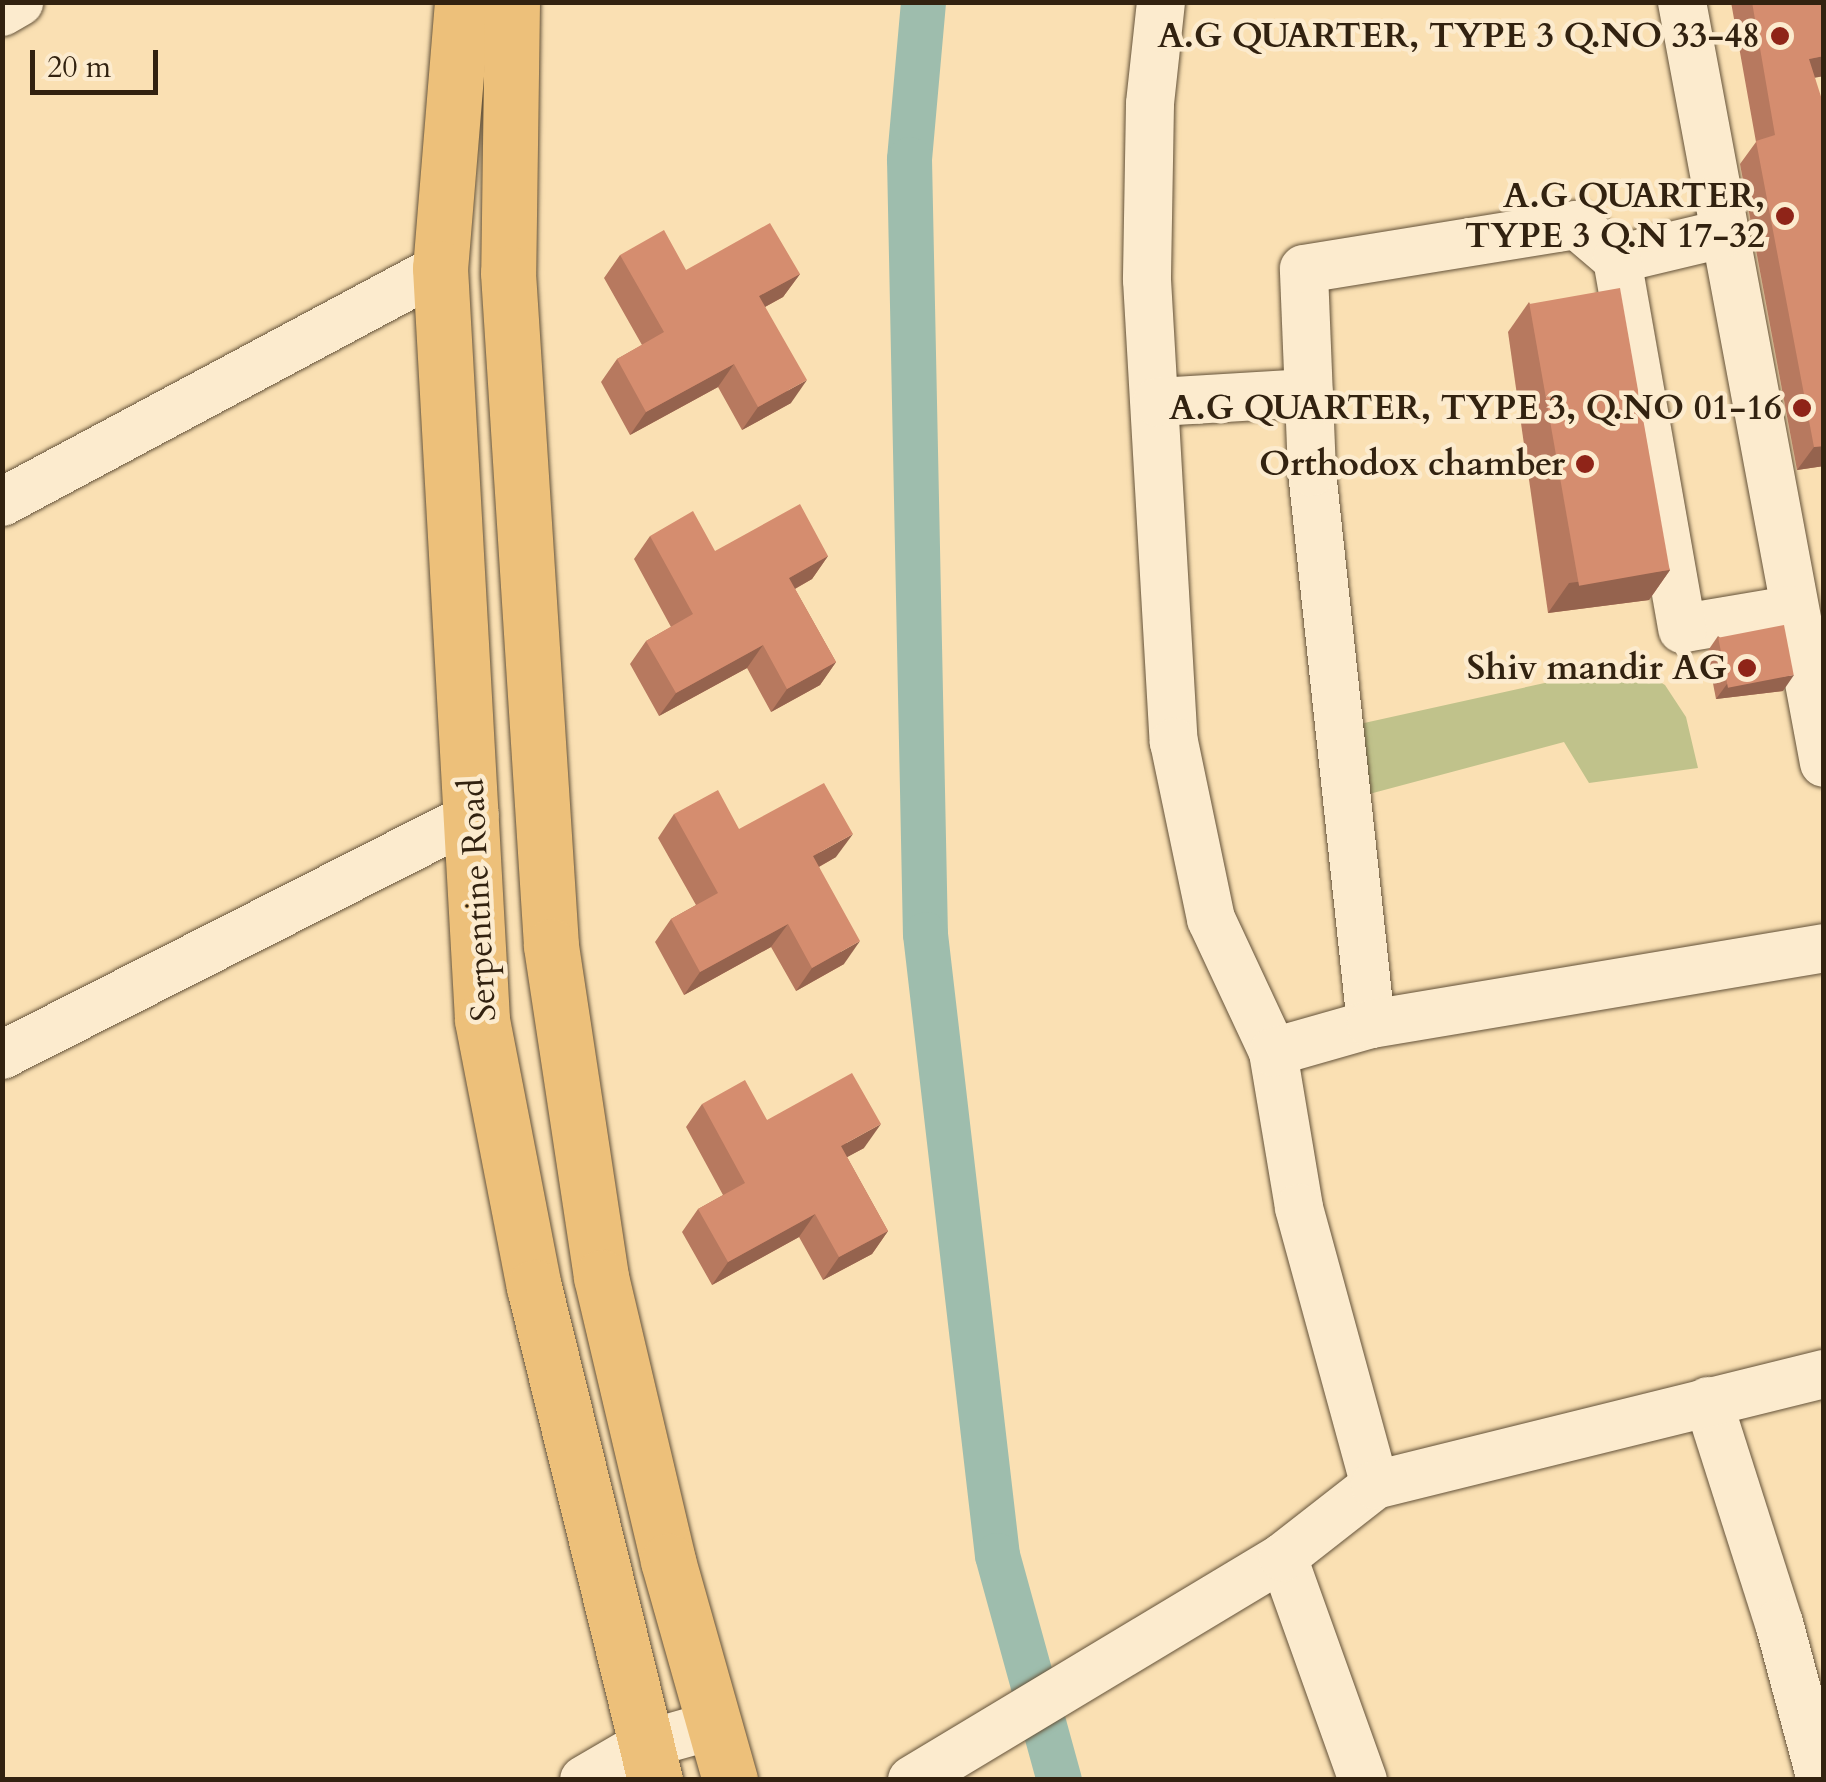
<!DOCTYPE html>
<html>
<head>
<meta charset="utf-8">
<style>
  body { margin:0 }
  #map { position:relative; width:1826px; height:1782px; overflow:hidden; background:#fae0b3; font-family:Cardo,serif }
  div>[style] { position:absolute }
  .green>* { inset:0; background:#c0c28b }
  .canal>* { height:45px; margin:-22.5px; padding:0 22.5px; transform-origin:22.5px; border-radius:22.5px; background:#9ebdad }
  .roads { filter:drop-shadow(0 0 2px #645239) drop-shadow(0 0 2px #645239) }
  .minor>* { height:48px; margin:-24px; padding:0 24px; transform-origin:24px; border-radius:24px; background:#fcebce }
  .major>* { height:55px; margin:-27.5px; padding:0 27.5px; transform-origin:27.5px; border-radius:27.5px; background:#edc07a }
  .wall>* { inset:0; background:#b7795f }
  .shaded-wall>* { inset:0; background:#95634e }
  .building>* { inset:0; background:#d58d6f; transform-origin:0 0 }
  .dots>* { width:28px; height:28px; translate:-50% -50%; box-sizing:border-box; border:5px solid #fcebce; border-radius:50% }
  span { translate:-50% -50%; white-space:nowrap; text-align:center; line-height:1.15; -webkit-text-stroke:9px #fcebce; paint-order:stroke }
  .poi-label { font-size:35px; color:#322210; font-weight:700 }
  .right { translate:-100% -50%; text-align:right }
  .street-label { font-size:35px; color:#322210 }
  .frame { position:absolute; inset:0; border:5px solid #322210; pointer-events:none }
  .scale { position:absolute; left:30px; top:50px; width:128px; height:45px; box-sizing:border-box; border:5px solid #322210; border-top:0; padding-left:12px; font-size:30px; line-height:35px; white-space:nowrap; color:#322210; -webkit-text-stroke:8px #fcebce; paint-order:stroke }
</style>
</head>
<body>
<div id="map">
  <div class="green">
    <div style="clip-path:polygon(1640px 670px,1665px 685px,1686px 717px,1698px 768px,1589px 783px,1564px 742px,1358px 797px,1346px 727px,1572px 677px)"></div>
  </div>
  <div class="canal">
    <div style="left:923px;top:2px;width:158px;rotate:95.1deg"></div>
    <div style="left:909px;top:159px;width:775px;rotate:88.82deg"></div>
    <div style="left:925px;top:934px;width:625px;rotate:83.39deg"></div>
    <div style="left:997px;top:1555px;width:233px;rotate:74.6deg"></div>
  </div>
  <div class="roads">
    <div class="minor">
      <div style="left:1161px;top:2px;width:103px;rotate:96.2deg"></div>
      <div style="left:1150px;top:104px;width:176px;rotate:91deg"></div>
      <div style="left:1147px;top:280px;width:463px;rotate:86.7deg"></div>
      <div style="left:1174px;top:742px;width:181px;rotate:78.2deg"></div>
      <div style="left:1211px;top:919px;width:147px;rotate:65deg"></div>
      <div style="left:1273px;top:1052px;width:158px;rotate:80.5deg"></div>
      <div style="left:1299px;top:1208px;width:287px;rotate:74.7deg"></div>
      <div style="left:1682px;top:2px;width:774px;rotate:79.43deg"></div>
      <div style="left:2px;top:12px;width:20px;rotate:-30deg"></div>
      <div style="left:1617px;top:259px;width:108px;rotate:-13.4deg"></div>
      <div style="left:1157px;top:402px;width:152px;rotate:-3.4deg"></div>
      <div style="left:2px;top:502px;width:497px;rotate:-28.1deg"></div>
      <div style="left:1690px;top:627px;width:102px;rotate:-9.6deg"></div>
      <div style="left:1371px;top:1024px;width:555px;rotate:-96.1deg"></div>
      <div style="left:1312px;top:472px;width:203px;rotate:-92.3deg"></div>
      <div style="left:1304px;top:269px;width:277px;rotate:-9.2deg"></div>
      <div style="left:1577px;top:225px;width:52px;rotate:40.4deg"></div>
      <div style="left:1617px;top:259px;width:376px;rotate:80deg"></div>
      <div style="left:1273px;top:1052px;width:102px;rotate:-15.9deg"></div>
      <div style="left:1371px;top:1024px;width:459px;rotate:-9.5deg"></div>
      <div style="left:2px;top:1055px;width:530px;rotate:-26.9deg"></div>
      <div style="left:1708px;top:1401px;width:233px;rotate:72.3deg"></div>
      <div style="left:1779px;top:1623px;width:163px;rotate:75deg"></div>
      <div style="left:1283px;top:1557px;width:237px;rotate:70.3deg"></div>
      <div style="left:584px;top:1780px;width:69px;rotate:-30.3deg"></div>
      <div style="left:644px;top:1745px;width:70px;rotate:-15.8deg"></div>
      <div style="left:912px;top:1780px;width:433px;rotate:-31deg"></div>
      <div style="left:1283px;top:1557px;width:117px;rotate:-38deg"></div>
      <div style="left:1375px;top:1485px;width:463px;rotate:-13.9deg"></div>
    </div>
    <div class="major">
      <div style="left:462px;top:2px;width:267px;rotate:94.7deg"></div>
      <div style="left:440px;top:268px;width:753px;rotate:86.8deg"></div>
      <div style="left:482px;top:1020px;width:272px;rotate:79deg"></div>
      <div style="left:534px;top:1287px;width:508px;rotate:76.21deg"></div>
      <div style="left:512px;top:2px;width:271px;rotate:90.8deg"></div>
      <div style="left:508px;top:273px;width:674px;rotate:86.34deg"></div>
      <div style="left:551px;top:946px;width:335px;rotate:81.4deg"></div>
      <div style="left:601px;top:1277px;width:292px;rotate:76.7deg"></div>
      <div style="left:668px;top:1561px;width:228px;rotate:74.2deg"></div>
    </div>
  </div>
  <div class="wall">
    <div style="clip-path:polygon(1731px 2px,1824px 2px,1824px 76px,1815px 77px,1824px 466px,1797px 470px,1740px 164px,1756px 142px)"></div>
    <div style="clip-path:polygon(620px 255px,686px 270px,800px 274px,783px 297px,765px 307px,791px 403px,742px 430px,718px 387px,630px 435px,601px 382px,617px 359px,642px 345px,604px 278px)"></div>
    <div style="clip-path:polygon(1529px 302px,1670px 570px,1649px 600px,1548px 613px,1508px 332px)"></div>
    <div style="clip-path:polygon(650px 536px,715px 551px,828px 556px,812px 579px,795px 589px,836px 662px,820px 685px,771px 712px,747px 668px,659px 716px,630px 664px,646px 641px,671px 627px,634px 559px)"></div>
    <div style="clip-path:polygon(1718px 636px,1783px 691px,1716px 699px,1707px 652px)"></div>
    <div style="clip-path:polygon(674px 814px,739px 829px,836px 857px,819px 867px,844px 964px,796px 991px,771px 947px,684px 995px,655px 942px,671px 919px,696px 905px,658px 838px)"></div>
    <div style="clip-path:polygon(702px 1104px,767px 1120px,864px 1148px,847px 1157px,888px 1231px,872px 1254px,823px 1280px,799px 1237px,712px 1285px,682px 1232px,698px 1209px,723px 1195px,686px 1127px)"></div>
  </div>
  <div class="shaded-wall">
    <div style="clip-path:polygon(1824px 56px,1824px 76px,1793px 82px,1809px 59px)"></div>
    <div style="clip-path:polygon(800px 274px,783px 297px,743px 319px,759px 296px)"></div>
    <div style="clip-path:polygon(734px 364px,718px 387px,630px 435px,646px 412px)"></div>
    <div style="clip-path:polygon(807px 380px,791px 403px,742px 430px,758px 407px)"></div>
    <div style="clip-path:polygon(1824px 446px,1824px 466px,1797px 470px,1814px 447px)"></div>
    <div style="clip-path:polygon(828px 556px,812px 579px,773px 601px,789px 578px)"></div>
    <div style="clip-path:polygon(1670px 570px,1649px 600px,1548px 613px,1569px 583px)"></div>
    <div style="clip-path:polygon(763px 645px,747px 668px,659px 716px,676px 693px)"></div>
    <div style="clip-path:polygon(836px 662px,820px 685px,771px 712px,787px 689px)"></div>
    <div style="clip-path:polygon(1794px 675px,1783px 691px,1716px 699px,1727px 684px)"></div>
    <div style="clip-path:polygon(853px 834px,836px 857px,797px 879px,813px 856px)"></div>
    <div style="clip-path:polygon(788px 924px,771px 947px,684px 995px,700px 972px)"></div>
    <div style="clip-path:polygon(860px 941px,844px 964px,796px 991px,812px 968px)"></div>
    <div style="clip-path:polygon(881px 1124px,864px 1148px,825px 1169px,841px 1146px)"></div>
    <div style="clip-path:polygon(815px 1214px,799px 1237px,712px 1285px,728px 1262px)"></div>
    <div style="clip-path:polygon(888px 1231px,872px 1254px,823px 1280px,839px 1257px)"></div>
  </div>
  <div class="building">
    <div style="clip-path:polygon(1752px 2px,1824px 2px,1824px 56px,1809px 59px,1824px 106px,1824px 446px,1814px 447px,1756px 141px,1775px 135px)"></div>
    <div style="clip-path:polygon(770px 223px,800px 274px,759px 296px,807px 380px,758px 407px,734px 364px,646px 412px,617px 359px,664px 332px,620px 255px,664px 230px,686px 270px)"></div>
    <div style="left:1620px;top:288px;width:286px;height:92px;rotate:80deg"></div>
    <div style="clip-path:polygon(800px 504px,828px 556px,789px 578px,836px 662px,787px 689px,763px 645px,676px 693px,646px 641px,693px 614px,650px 536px,693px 511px,715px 551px)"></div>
    <div style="left:1784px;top:625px;width:51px;height:67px;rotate:79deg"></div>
    <div style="clip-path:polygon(824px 783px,853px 834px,813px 856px,860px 941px,812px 968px,788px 924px,700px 972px,671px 919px,718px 893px,674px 814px,718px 790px,739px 829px)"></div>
    <div style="clip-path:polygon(852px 1073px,881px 1124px,841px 1146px,888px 1231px,839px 1257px,815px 1214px,728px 1262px,698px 1209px,745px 1183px,702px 1104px,745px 1080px,767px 1120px)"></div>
  </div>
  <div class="dots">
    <div style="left:1780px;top:36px;background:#8f2418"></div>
    <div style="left:1785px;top:216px;background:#8f2418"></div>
    <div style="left:1802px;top:408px;background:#8f2418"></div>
    <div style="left:1585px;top:464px;background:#8f2418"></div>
    <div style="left:1747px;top:668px;background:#8f2418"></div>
  </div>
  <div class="poi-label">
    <span class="right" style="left:1760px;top:36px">A.G QUARTER, TYPE 3 Q.NO 33-48</span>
    <span class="right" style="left:1765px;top:216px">A.G QUARTER,<br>TYPE 3 Q.N 17-32</span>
    <span class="right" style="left:1782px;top:408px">A.G QUARTER, TYPE 3, Q.NO 01-16</span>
    <span class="right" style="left:1565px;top:464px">Orthodox chamber</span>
    <span class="right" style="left:1727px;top:668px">Shiv mandir AG</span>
  </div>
  <div class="street-label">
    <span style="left:478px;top:900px;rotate:-93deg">Serpentine Road</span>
  </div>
  <div class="frame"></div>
  <div class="scale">20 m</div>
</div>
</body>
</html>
